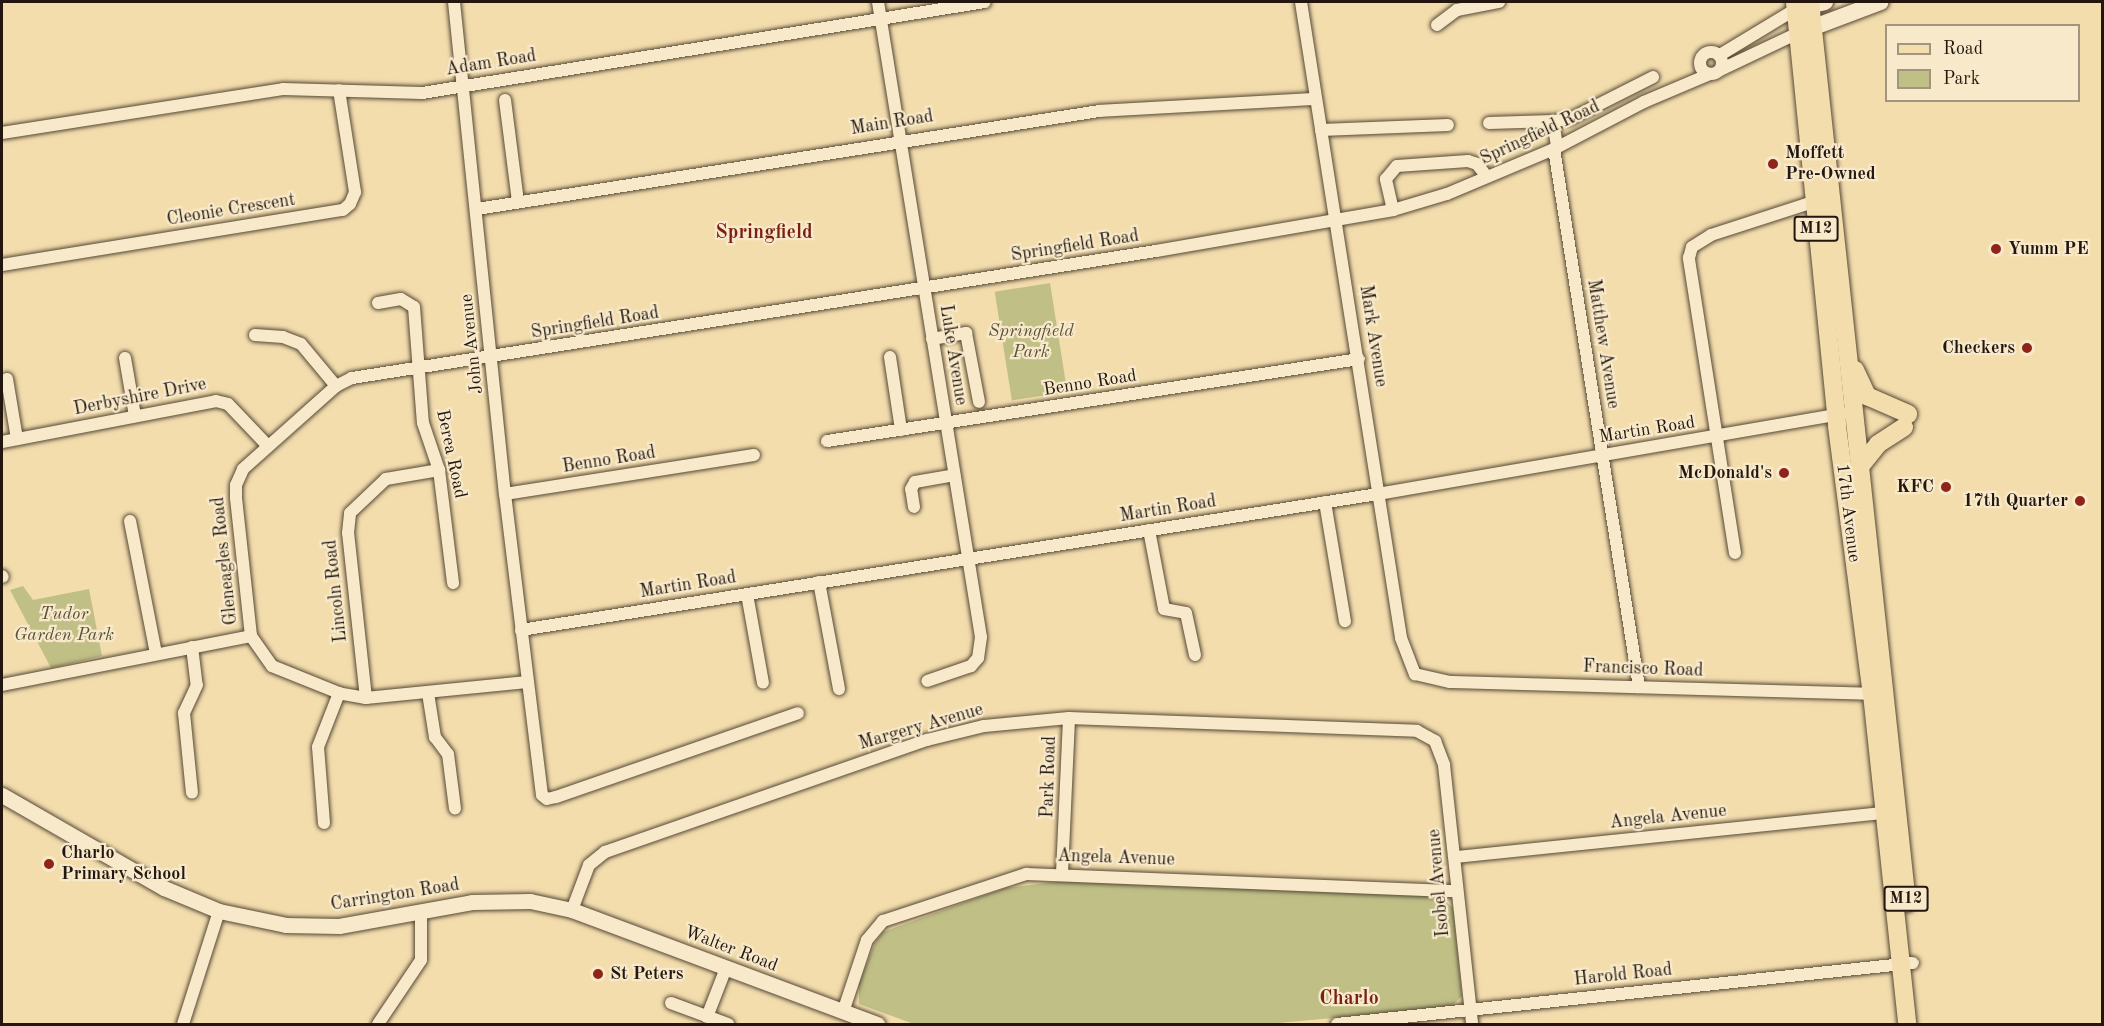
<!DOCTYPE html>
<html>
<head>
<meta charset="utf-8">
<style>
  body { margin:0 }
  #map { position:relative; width:2104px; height:1026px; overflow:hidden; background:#f3ddad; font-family:"Old Standard TT",serif }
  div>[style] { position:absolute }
  .green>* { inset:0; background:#bfbf86; transform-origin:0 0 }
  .roads { filter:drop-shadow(0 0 2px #564836) drop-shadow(0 0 2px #564836) }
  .minor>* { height:12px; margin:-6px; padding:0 6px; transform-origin:6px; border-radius:6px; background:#f7e9ca }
  .minor>.ring { margin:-6px; padding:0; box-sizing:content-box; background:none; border:12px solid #f7e9ca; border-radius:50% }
  .tertiary>* { height:15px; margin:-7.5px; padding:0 7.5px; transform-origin:7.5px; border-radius:7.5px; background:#f7e9ca }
  .secondary>* { height:16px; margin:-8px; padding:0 8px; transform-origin:8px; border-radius:8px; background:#f7e9ca }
  .primary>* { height:18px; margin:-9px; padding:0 9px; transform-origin:9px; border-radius:9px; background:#f3ddad }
  .dots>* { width:16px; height:16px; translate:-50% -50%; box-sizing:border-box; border:3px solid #f7e9ca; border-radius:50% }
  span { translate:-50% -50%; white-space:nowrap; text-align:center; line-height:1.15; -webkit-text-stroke:4.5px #f7e9ca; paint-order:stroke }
  .shield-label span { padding:2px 4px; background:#f7e9ca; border:2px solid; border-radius:4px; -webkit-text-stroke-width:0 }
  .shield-label { font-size:16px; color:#22160f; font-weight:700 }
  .street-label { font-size:18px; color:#22160f }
  .poi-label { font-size:18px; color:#22160f; font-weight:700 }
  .left { translate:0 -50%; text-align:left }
  .right { translate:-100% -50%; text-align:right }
  .park-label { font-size:18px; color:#595139; font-style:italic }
  .neighbourhood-label { font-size:20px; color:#7a1f14; font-weight:700 }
  .frame { position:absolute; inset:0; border:3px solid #22160f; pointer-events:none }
  .legend { position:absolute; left:1885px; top:24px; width:195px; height:78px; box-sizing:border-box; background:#f7e9ca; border:2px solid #a2957f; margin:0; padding:8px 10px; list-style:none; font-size:18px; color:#22160f }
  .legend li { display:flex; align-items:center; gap:12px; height:30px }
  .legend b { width:30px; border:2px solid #a2957f }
</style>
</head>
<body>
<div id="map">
  <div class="green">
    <div style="left:1050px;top:283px;width:110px;height:56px;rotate:81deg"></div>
    <div style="clip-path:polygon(23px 586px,33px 600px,89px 589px,102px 656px,51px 668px,10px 590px)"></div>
    <div style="clip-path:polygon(1064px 881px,1439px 896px,1453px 908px,1462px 996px,1451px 1007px,1268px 1024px,914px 1024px,859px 1004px,859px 983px,876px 941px,883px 932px,1005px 888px)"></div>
  </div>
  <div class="roads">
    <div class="minor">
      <div style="left:454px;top:2px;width:495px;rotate:84.1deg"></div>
      <div style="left:505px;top:494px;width:303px;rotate:83deg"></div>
      <div style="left:542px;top:795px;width:6px;rotate:39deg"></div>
      <div style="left:547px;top:799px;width:9px;rotate:-13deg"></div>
      <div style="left:556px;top:797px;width:256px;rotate:-19.1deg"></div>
      <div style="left:878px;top:2px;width:643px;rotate:80.79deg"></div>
      <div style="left:981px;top:637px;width:21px;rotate:98deg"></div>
      <div style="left:978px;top:658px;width:11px;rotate:131deg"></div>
      <div style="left:971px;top:666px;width:46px;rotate:161.2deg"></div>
      <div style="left:1301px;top:2px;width:644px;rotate:81.06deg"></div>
      <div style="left:1401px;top:638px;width:39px;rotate:69deg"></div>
      <div style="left:1415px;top:674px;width:36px;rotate:13deg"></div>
      <div style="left:1450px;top:682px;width:422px;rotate:1.6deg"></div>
      <div style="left:1437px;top:25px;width:25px;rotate:-37deg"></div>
      <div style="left:1457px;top:10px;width:43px;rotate:-10.8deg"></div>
      <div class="ring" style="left:1700px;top:52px;width:10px;height:10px"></div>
      <div style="left:1720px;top:55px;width:89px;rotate:-31.2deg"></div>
      <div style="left:1720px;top:70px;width:89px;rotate:-25.4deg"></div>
      <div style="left:505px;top:100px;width:103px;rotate:82.7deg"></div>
      <div style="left:1553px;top:121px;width:17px;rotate:-7deg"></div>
      <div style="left:1570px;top:119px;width:93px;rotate:-26.8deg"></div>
      <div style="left:1489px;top:123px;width:64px;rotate:-1.8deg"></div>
      <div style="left:1553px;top:121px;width:26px;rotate:81deg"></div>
      <div style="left:1321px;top:130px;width:127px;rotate:-2.3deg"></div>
      <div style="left:2px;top:133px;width:284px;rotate:-8.9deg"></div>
      <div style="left:283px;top:89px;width:139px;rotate:1.6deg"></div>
      <div style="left:422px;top:93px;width:570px;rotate:-9.18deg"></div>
      <div style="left:1554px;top:149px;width:545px;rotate:81.02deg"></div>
      <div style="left:477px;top:209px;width:630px;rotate:-8.95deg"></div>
      <div style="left:1099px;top:111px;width:217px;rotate:-3.2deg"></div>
      <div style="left:1393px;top:210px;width:32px;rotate:-103deg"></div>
      <div style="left:1386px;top:179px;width:17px;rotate:-50deg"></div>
      <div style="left:1397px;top:166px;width:71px;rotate:-4deg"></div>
      <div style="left:1468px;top:161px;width:9px;rotate:18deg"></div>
      <div style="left:1477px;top:164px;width:16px;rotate:52deg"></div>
      <div style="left:2px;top:265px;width:345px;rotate:-9.2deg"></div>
      <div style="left:343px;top:210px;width:9px;rotate:-41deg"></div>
      <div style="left:350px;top:204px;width:13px;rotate:-67deg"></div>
      <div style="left:355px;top:192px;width:103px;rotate:-98.9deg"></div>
      <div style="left:378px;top:303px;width:23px;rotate:-10deg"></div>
      <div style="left:401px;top:299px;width:15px;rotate:32deg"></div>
      <div style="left:414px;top:307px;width:116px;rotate:85.6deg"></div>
      <div style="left:423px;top:423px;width:50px;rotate:71.2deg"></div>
      <div style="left:439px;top:470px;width:114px;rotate:82.9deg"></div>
      <div style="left:255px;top:335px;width:28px;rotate:4deg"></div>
      <div style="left:283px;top:337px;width:19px;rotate:21deg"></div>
      <div style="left:301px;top:344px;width:55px;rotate:50.2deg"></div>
      <div style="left:932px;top:339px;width:35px;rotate:-10deg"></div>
      <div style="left:966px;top:333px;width:70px;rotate:79.3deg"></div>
      <div style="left:890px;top:357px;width:74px;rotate:81.4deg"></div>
      <div style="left:125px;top:358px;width:59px;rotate:80.2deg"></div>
      <div style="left:7px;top:379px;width:61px;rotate:80.5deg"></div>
      <div style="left:827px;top:441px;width:538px;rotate:-8.76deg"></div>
      <div style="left:2px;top:442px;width:218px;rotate:-10.8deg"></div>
      <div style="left:216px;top:401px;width:12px;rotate:14deg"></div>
      <div style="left:228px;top:404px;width:58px;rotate:46.4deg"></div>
      <div style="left:505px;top:494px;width:252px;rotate:-8.9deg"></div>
      <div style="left:1325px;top:502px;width:121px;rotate:80.5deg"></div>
      <div style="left:914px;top:507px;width:18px;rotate:-99deg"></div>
      <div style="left:911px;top:489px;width:8px;rotate:-60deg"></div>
      <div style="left:915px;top:482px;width:40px;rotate:-10deg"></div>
      <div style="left:130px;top:521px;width:135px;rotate:78.9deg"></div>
      <div style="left:1149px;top:530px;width:80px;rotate:79.2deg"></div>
      <div style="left:1164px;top:609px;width:22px;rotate:10deg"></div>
      <div style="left:1186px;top:613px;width:43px;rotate:77.9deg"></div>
      <div style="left:1735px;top:553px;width:299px;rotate:-98.9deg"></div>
      <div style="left:1689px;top:258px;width:11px;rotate:-75deg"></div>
      <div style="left:1692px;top:247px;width:22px;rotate:-32deg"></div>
      <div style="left:1711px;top:235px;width:107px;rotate:-17.9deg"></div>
      <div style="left:2px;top:576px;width:1px;rotate:45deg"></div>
      <div style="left:819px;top:582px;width:109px;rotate:79.4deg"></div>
      <div style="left:747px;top:594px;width:90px;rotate:79.8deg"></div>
      <div style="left:521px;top:630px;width:868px;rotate:-9.02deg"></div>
      <div style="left:1378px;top:494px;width:472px;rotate:-9.8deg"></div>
      <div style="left:192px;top:647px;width:38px;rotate:83deg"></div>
      <div style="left:197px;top:685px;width:31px;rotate:115deg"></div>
      <div style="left:184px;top:713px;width:80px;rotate:84.3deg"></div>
      <div style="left:527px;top:682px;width:162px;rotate:174.3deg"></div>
      <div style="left:366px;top:698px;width:27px;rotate:-170deg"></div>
      <div style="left:339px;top:693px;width:72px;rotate:-158.1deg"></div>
      <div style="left:272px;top:666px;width:37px;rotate:-125deg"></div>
      <div style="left:251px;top:636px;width:139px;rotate:-96.2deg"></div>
      <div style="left:236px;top:498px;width:13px;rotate:-90deg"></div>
      <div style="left:236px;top:485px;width:17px;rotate:-66deg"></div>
      <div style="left:243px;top:469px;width:125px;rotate:-41.7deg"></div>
      <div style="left:336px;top:386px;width:18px;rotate:-27deg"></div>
      <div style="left:352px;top:378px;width:814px;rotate:-8.98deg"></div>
      <div style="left:1156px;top:251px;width:241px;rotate:-9.8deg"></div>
      <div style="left:1393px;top:210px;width:56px;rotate:-16.5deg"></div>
      <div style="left:1447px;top:194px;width:116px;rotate:-22.8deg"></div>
      <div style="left:1554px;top:149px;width:102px;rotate:-27.6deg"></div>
      <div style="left:1644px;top:102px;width:72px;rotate:-23deg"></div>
      <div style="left:2px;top:685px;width:254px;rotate:-11.1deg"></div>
      <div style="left:428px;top:693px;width:45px;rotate:81deg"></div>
      <div style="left:435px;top:737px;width:21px;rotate:53deg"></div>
      <div style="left:448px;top:754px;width:55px;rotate:82.7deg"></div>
      <div style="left:366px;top:698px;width:166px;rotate:-96.2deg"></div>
      <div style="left:348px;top:533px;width:20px;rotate:-84deg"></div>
      <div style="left:350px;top:513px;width:50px;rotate:-43.4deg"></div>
      <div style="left:386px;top:479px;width:54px;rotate:-9.6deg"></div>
      <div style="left:324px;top:823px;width:76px;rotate:-94.5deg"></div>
      <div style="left:318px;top:747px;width:58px;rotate:-68.7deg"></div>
      <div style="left:1456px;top:857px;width:430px;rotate:-5.9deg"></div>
      <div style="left:1062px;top:873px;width:155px;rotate:-87.4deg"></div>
      <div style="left:572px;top:910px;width:48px;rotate:-69.3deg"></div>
      <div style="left:589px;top:865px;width:21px;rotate:-39deg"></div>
      <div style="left:605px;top:852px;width:341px;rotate:-19.2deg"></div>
      <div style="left:927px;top:740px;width:59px;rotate:-13.8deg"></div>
      <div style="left:984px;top:726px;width:85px;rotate:-5.4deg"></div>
      <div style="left:1069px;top:718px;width:348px;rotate:2.1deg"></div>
      <div style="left:1417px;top:731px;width:21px;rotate:29deg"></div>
      <div style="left:1435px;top:741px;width:26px;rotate:69deg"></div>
      <div style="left:1444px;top:765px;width:261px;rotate:83.8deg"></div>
      <div style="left:671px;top:1003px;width:61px;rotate:20.2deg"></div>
      <div style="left:843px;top:1012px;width:76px;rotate:-71.6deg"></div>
      <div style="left:867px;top:940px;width:25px;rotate:-50deg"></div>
      <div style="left:883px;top:921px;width:151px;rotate:-18.2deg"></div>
      <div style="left:1026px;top:874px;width:430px;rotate:2.3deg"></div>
      <div style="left:707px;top:1017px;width:53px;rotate:-68.8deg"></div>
      <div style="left:183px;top:1024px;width:119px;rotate:-72.3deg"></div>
      <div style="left:378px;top:1024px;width:77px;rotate:-56.1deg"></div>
      <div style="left:421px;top:960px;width:47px;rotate:-90deg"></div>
      <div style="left:1337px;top:1024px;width:579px;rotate:-6.05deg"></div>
    </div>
    <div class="tertiary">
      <div style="left:2px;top:795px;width:187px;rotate:29.9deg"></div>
      <div style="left:164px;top:888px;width:60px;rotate:22.7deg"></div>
      <div style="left:219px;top:911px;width:68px;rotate:11.8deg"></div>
      <div style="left:286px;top:925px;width:53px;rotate:1.1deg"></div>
      <div style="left:339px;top:926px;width:135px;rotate:-10.2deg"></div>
      <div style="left:472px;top:902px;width:58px;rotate:-1deg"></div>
      <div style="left:530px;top:901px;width:43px;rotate:12.1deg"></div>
      <div style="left:572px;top:910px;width:326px;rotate:20.5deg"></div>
    </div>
    <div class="secondary">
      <div style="left:1797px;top:9px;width:29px;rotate:-14deg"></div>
      <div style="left:1801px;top:32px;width:85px;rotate:-20.6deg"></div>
    </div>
    <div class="primary">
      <div style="left:1795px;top:2px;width:426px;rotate:84.3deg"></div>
      <div style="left:1837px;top:426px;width:270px;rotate:82.6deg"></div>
      <div style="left:1872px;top:694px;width:332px;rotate:83.9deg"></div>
      <div style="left:1810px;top:2px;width:906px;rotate:83.86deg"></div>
      <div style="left:1855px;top:370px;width:29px;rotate:65deg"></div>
      <div style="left:1867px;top:396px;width:45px;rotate:23.7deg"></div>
      <div style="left:1858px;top:469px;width:32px;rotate:-51deg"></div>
      <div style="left:1878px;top:444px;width:31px;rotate:-33deg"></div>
    </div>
  </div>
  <div class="dots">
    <div style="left:1773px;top:164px;background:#8f2418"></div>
    <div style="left:1996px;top:249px;background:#8f2418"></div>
    <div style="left:2027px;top:348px;background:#8f2418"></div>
    <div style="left:1784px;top:473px;background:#8f2418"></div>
    <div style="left:1946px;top:487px;background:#8f2418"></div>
    <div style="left:2080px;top:501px;background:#8f2418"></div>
    <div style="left:49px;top:864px;background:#8f2418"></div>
    <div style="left:598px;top:974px;background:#8f2418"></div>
  </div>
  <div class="shield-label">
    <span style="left:1816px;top:229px">M12</span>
    <span style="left:1906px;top:899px">M12</span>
  </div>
  <div class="street-label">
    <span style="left:491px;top:63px;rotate:-9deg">Adam Road</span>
    <span style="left:892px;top:123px;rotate:-9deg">Main Road</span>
    <span style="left:1540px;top:133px;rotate:-25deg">Springfield Road</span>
    <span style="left:231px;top:210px;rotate:-9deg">Cleonie Crescent</span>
    <span style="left:1075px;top:246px;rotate:-9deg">Springfield Road</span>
    <span style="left:595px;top:323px;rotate:-9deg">Springfield Road</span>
    <span style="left:1373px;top:336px;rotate:81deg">Mark Avenue</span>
    <span style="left:472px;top:344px;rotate:-96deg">John Avenue</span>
    <span style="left:1603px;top:344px;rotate:81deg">Matthew Avenue</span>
    <span style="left:953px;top:355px;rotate:81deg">Luke Avenue</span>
    <span style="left:1090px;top:383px;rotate:-9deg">Benno Road</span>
    <span style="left:140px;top:397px;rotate:-11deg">Derbyshire Drive</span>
    <span style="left:1647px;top:430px;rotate:-9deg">Martin Road</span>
    <span style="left:451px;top:454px;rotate:78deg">Berea Road</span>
    <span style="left:609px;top:460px;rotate:-9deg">Benno Road</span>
    <span style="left:1168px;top:509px;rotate:-9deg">Martin Road</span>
    <span style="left:1848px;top:513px;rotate:83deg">17th Avenue</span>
    <span style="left:225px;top:561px;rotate:-96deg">Gleneagles Road</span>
    <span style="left:688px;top:585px;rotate:-9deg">Martin Road</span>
    <span style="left:336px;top:591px;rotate:-96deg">Lincoln Road</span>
    <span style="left:1643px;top:669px;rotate:2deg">Francisco Road</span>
    <span style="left:921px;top:727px;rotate:-16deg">Margery Avenue</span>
    <span style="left:1049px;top:777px;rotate:-88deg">Park Road</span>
    <span style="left:1668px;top:817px;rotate:-6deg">Angela Avenue</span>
    <span style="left:1116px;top:858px;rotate:2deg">Angela Avenue</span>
    <span style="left:1439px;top:883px;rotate:-95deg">Isobel Avenue</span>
    <span style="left:395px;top:895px;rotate:-9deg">Carrington Road</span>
    <span style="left:731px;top:949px;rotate:21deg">Walter Road</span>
    <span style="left:1623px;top:975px;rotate:-6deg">Harold Road</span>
  </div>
  <div class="poi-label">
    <span class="left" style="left:1785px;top:164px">Moffett<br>Pre-Owned</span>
    <span class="left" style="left:2008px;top:249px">Yumm PE</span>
    <span class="right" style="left:2015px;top:348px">Checkers</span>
    <span class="right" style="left:1772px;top:473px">McDonald's</span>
    <span class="right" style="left:1934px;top:487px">KFC</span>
    <span class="right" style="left:2068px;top:501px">17th Quarter</span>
    <span class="left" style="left:61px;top:864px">Charlo<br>Primary School</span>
    <span class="left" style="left:610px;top:974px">St Peters</span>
  </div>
  <div class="park-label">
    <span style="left:1031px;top:342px">Springfield<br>Park</span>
    <span style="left:64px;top:625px">Tudor<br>Garden Park</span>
  </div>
  <div class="neighbourhood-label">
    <span style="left:764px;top:233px">Springfield</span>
    <span style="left:1349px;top:999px">Charlo</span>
  </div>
  <div class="frame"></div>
  <ul class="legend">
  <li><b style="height:8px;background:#f3ddad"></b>Road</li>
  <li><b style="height:16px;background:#bfbf86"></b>Park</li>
  </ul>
</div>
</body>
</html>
